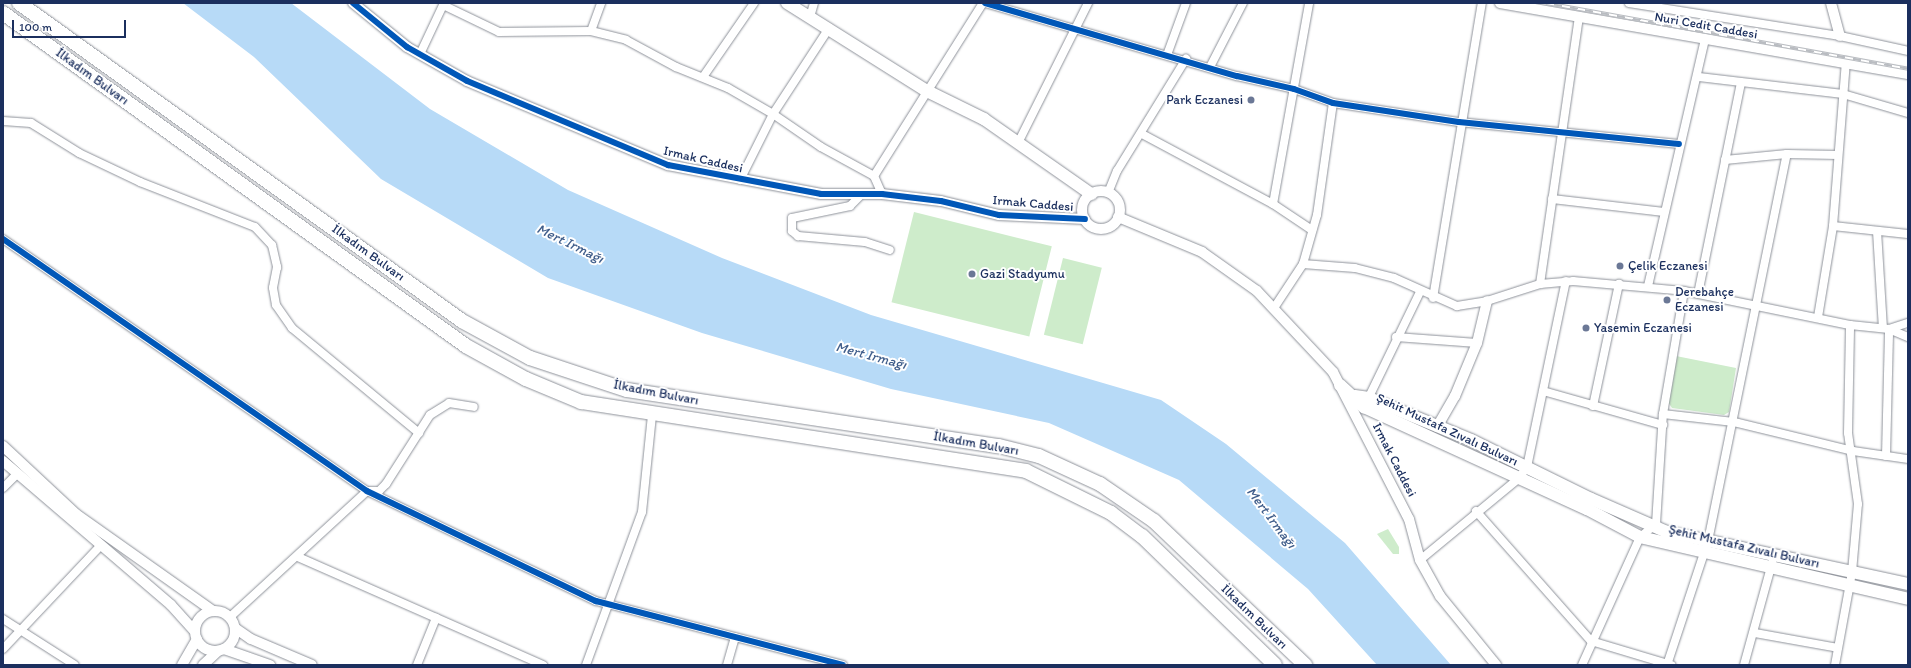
<!DOCTYPE html>
<html>
<head>
<meta charset="utf-8">
<style>
  body { margin:0 }
  #map { position:relative; width:1911px; height:668px; overflow:hidden; background:#fff; font-family:Itim,sans-serif }
  div>[style] { position:absolute }
  .green>* { inset:0; background:#ceeccb; transform-origin:0 0 }
  .water>* { inset:0; background:#b7daf7 }
  .roads { filter:drop-shadow(0 0 1px #8e929a) drop-shadow(0 0 1px #8e929a) }
  .minor>* { height:8px; margin:-4px; padding:0 4px; transform-origin:4px; border-radius:4px; background:#fff }
  .tertiary>* { height:10px; margin:-5px; padding:0 5px; transform-origin:5px; border-radius:5px; background:#fff }
  .tertiary>.ring { margin:-5px; padding:0; box-sizing:content-box; background:none; border:10px solid #fff; border-radius:50% }
  .secondary>* { height:12px; margin:-6px; padding:0 6px; transform-origin:6px; border-radius:6px; background:#fff }
  .trunk>* { height:14px; margin:-7px; padding:0 7px; transform-origin:7px; border-radius:7px; background:#fff }
  .rail>* { height:4px; margin-top:-2px; transform-origin:0; background:repeating-linear-gradient(90deg,#fff 0 8px,#b9bcc1 0 16px); box-sizing:border-box; border-block:1px solid #b9bcc1 }
  .cycleway>* { height:6px; margin:-3px; padding:0 3px; transform-origin:3px; border-radius:3px; background:#0057b8 }
  .dots>* { width:11px; height:11px; translate:-50% -50%; box-sizing:border-box; border:2px solid #fff; border-radius:50% }
  span { translate:-50% -50%; white-space:nowrap; text-align:center; line-height:1.15; -webkit-text-stroke:4px #fff; paint-order:stroke }
  .street-label { font-size:13px; color:#1b2f5e }
  .poi-label { font-size:13px; color:#1b2f5e }
  .right { translate:-100% -50%; text-align:right }
  .left { translate:0 -50%; text-align:left }
  .water-label { font-size:14px; color:#405e8b; font-style:italic }
  .frame { position:absolute; inset:0; border:4px solid #1b2f5e; pointer-events:none }
  .scale { position:absolute; left:12px; top:20px; width:114px; height:18px; box-sizing:border-box; border:2px solid #1b2f5e; border-top:0; padding-left:5px; font-size:12px; line-height:14px; white-space:nowrap; color:#1b2f5e; -webkit-text-stroke:3px #fff; paint-order:stroke }
</style>
</head>
<body>
<div id="map">
  <div class="green">
    <div style="left:914px;top:212px;width:142px;height:93px;rotate:14deg"></div>
    <div style="left:1063px;top:258px;width:40px;height:79px;rotate:14deg"></div>
    <div style="clip-path:polygon(1676px 356px,1736px 368px,1729px 412px,1724px 415px,1672px 408px,1668px 402px)"></div>
    <div style="clip-path:polygon(1388px 529px,1399px 547px,1399px 554px,1393px 554px,1377px 534px)"></div>
  </div>
  <div class="water">
    <div style="clip-path:polygon(183px 3px,291px 3px,430px 109px,568px 190px,722px 258px,871px 315px,1161px 400px,1226px 444px,1345px 543px,1451px 665px,1377px 665px,1308px 589px,1179px 480px,1049px 423px,891px 389px,702px 333px,548px 278px,381px 179px,254px 57px)"></div>
  </div>
  <div class="roads">
    <div class="minor">
      <div style="left:985px;top:3px;width:262px;rotate:16.2deg"></div>
      <div style="left:1237px;top:76px;width:58px;rotate:12.8deg"></div>
      <div style="left:1294px;top:89px;width:41px;rotate:19.7deg"></div>
      <div style="left:1333px;top:103px;width:127px;rotate:8.6deg"></div>
      <div style="left:1459px;top:122px;width:221px;rotate:5.7deg"></div>
      <div style="left:1629px;top:3px;width:214px;rotate:8.9deg"></div>
      <div style="left:1840px;top:36px;width:70px;rotate:12.4deg"></div>
      <div style="left:443px;top:5px;width:62px;rotate:25.7deg"></div>
      <div style="left:499px;top:32px;width:92px;rotate:-0.6deg"></div>
      <div style="left:591px;top:31px;width:36px;rotate:14deg"></div>
      <div style="left:626px;top:40px;width:57px;rotate:28.4deg"></div>
      <div style="left:676px;top:67px;width:56px;rotate:22deg"></div>
      <div style="left:728px;top:88px;width:52px;rotate:30deg"></div>
      <div style="left:773px;top:114px;width:58px;rotate:34.5deg"></div>
      <div style="left:821px;top:147px;width:60px;rotate:28.7deg"></div>
      <div style="left:874px;top:176px;width:20px;rotate:66deg"></div>
      <div style="left:810px;top:17px;width:15px;rotate:-74deg"></div>
      <div style="left:591px;top:31px;width:30px;rotate:-70deg"></div>
      <div style="left:420px;top:54px;width:56px;rotate:-64.8deg"></div>
      <div style="left:1167px;top:55px;width:55px;rotate:-69.9deg"></div>
      <div style="left:1210px;top:67px;width:72px;rotate:-62.7deg"></div>
      <div style="left:703px;top:77px;width:90px;rotate:-55.4deg"></div>
      <div style="left:1699px;top:77px;width:145px;rotate:6.7deg"></div>
      <div style="left:1843px;top:94px;width:68px;rotate:16.3deg"></div>
      <div style="left:3px;top:121px;width:28px;rotate:4deg"></div>
      <div style="left:31px;top:123px;width:57px;rotate:32deg"></div>
      <div style="left:79px;top:153px;width:68px;rotate:25.4deg"></div>
      <div style="left:140px;top:182px;width:123px;rotate:21.4deg"></div>
      <div style="left:255px;top:227px;width:25px;rotate:47deg"></div>
      <div style="left:272px;top:245px;width:23px;rotate:77deg"></div>
      <div style="left:277px;top:267px;width:21px;rotate:101deg"></div>
      <div style="left:273px;top:288px;width:17px;rotate:80deg"></div>
      <div style="left:276px;top:305px;width:28px;rotate:55deg"></div>
      <div style="left:292px;top:328px;width:165px;rotate:39.6deg"></div>
      <div style="left:1142px;top:134px;width:149px;rotate:28.1deg"></div>
      <div style="left:1273px;top:204px;width:47px;rotate:33.7deg"></div>
      <div style="left:1018px;top:143px;width:157px;rotate:-63.4deg"></div>
      <div style="left:1725px;top:160px;width:62px;rotate:-5.5deg"></div>
      <div style="left:1787px;top:154px;width:51px;rotate:1.1deg"></div>
      <div style="left:874px;top:176px;width:204px;rotate:-57.8deg"></div>
      <div style="left:740px;top:180px;width:74px;rotate:-63.4deg"></div>
      <div style="left:773px;top:114px;width:103px;rotate:-56.9deg"></div>
      <div style="left:1108px;top:193px;width:24px;rotate:-68deg"></div>
      <div style="left:1117px;top:171px;width:132px;rotate:-58.4deg"></div>
      <div style="left:860px;top:196px;width:14px;rotate:135deg"></div>
      <div style="left:850px;top:206px;width:59px;rotate:168.3deg"></div>
      <div style="left:792px;top:218px;width:13px;rotate:90deg"></div>
      <div style="left:792px;top:231px;width:8px;rotate:40deg"></div>
      <div style="left:798px;top:236px;width:67px;rotate:5.1deg"></div>
      <div style="left:865px;top:242px;width:26px;rotate:18deg"></div>
      <div style="left:1552px;top:199px;width:113px;rotate:6.6deg"></div>
      <div style="left:1273px;top:204px;width:204px;rotate:-79.8deg"></div>
      <div style="left:1833px;top:226px;width:75px;rotate:6.1deg"></div>
      <div style="left:1877px;top:231px;width:97px;rotate:86.5deg"></div>
      <div style="left:3px;top:239px;width:443px;rotate:34.7deg"></div>
      <div style="left:367px;top:491px;width:254px;rotate:25.7deg"></div>
      <div style="left:596px;top:601px;width:255px;rotate:14.5deg"></div>
      <div style="left:1303px;top:264px;width:52px;rotate:4.4deg"></div>
      <div style="left:1355px;top:268px;width:40px;rotate:14.4deg"></div>
      <div style="left:1394px;top:278px;width:69px;rotate:24deg"></div>
      <div style="left:1457px;top:306px;width:30px;rotate:-9deg"></div>
      <div style="left:1487px;top:301px;width:56px;rotate:-17.8deg"></div>
      <div style="left:1540px;top:284px;width:33px;rotate:-5deg"></div>
      <div style="left:1573px;top:281px;width:111px;rotate:5.1deg"></div>
      <div style="left:1684px;top:291px;width:169px;rotate:11.6deg"></div>
      <div style="left:1850px;top:325px;width:39px;rotate:6deg"></div>
      <div style="left:1889px;top:329px;width:20px;rotate:-18deg"></div>
      <div style="left:1540px;top:284px;width:270px;rotate:-81.7deg"></div>
      <div style="left:1648px;top:286px;width:253px;rotate:-77deg"></div>
      <div style="left:1698px;top:294px;width:216px;rotate:-78.5deg"></div>
      <div style="left:1433px;top:298px;width:299px;rotate:-80.6deg"></div>
      <div style="left:1274px;top:308px;width:53px;rotate:-56.6deg"></div>
      <div style="left:1303px;top:264px;width:51px;rotate:-74.1deg"></div>
      <div style="left:1317px;top:215px;width:113px;rotate:-81.9deg"></div>
      <div style="left:1818px;top:317px;width:92px;rotate:-80.6deg"></div>
      <div style="left:1833px;top:226px;width:165px;rotate:-85.5deg"></div>
      <div style="left:1889px;top:329px;width:21px;rotate:23deg"></div>
      <div style="left:1396px;top:337px;width:81px;rotate:4.2deg"></div>
      <div style="left:1543px;top:391px;width:125px;rotate:15.8deg"></div>
      <div style="left:1367px;top:401px;width:121px;rotate:-64.1deg"></div>
      <div style="left:1593px;top:406px;width:125px;rotate:-78deg"></div>
      <div style="left:1663px;top:414px;width:71px;rotate:6.4deg"></div>
      <div style="left:1734px;top:422px;width:122px;rotate:13.7deg"></div>
      <div style="left:1853px;top:451px;width:56px;rotate:8.3deg"></div>
      <div style="left:1886px;top:456px;width:127px;rotate:-88.6deg"></div>
      <div style="left:3px;top:488px;width:20px;rotate:-45deg"></div>
      <div style="left:1476px;top:511px;width:174px;rotate:48.5deg"></div>
      <div style="left:1591px;top:641px;width:84px;rotate:16.7deg"></div>
      <div style="left:298px;top:557px;width:268px;rotate:23.8deg"></div>
      <div style="left:1420px;top:560px;width:127px;rotate:-39.6deg"></div>
      <div style="left:1518px;top:479px;width:15px;rotate:-53deg"></div>
      <div style="left:1527px;top:467px;width:190px;rotate:-78.2deg"></div>
      <div style="left:230px;top:617px;width:186px;rotate:-42.6deg"></div>
      <div style="left:367px;top:491px;width:12px"></div>
      <div style="left:379px;top:491px;width:10px;rotate:-45deg"></div>
      <div style="left:386px;top:484px;width:82px;rotate:-57.5deg"></div>
      <div style="left:430px;top:415px;width:22px;rotate:-32deg"></div>
      <div style="left:449px;top:403px;width:25px;rotate:9deg"></div>
      <div style="left:3px;top:619px;width:85px;rotate:32.6deg"></div>
      <div style="left:1755px;top:633px;width:84px;rotate:10.2deg"></div>
      <div style="left:3px;top:649px;width:141px;rotate:-46.7deg"></div>
      <div style="left:417px;top:665px;width:51px;rotate:-68deg"></div>
      <div style="left:586px;top:665px;width:163px;rotate:-69.9deg"></div>
      <div style="left:642px;top:512px;width:98px;rotate:-84.1deg"></div>
      <div style="left:727px;top:665px;width:29px;rotate:-74deg"></div>
      <div style="left:1582px;top:665px;width:141px;rotate:-65.6deg"></div>
      <div style="left:1640px;top:537px;width:21px;rotate:-39deg"></div>
      <div style="left:1656px;top:524px;width:110px;rotate:-86.4deg"></div>
      <div style="left:1663px;top:414px;width:125px;rotate:-80.3deg"></div>
      <div style="left:1667px;top:665px;width:131px;rotate:-71.7deg"></div>
      <div style="left:1708px;top:541px;width:395px;rotate:-78.5deg"></div>
      <div style="left:1744px;top:665px;width:106px;rotate:-74.6deg"></div>
      <div style="left:1835px;top:665px;width:95px;rotate:-79.6deg"></div>
      <div style="left:1852px;top:572px;width:68px;rotate:-85deg"></div>
      <div style="left:1858px;top:504px;width:72px;rotate:-98deg"></div>
      <div style="left:1848px;top:433px;width:108px;rotate:-88.9deg"></div>
    </div>
    <div class="tertiary">
      <div style="left:353px;top:3px;width:70px;rotate:39.2deg"></div>
      <div style="left:407px;top:47px;width:69px;rotate:29.5deg"></div>
      <div style="left:467px;top:81px;width:218px;rotate:22.7deg"></div>
      <div style="left:668px;top:165px;width:156px;rotate:10.7deg"></div>
      <div style="left:821px;top:194px;width:61px"></div>
      <div style="left:882px;top:194px;width:59px;rotate:6.8deg"></div>
      <div style="left:941px;top:201px;width:60px;rotate:13.6deg"></div>
      <div style="left:999px;top:215px;width:86px;rotate:2.7deg"></div>
      <div style="left:1500px;top:3px;width:414px;rotate:9.9deg"></div>
      <div style="left:1831px;top:3px;width:34px;rotate:75deg"></div>
      <div class="ring" style="left:1082px;top:191px;width:28px;height:28px"></div>
      <div style="left:1118px;top:217px;width:91px;rotate:22.6deg"></div>
      <div style="left:1202px;top:252px;width:67px;rotate:35.3deg"></div>
      <div style="left:1257px;top:291px;width:111px;rotate:46.8deg"></div>
      <div style="left:1333px;top:372px;width:165px;rotate:62.7deg"></div>
      <div style="left:1409px;top:519px;width:42px;rotate:75deg"></div>
      <div style="left:1420px;top:560px;width:41px;rotate:60.9deg"></div>
      <div style="left:1440px;top:596px;width:89px;rotate:50.9deg"></div>
      <div style="left:1437px;top:427px;width:36px;rotate:-60deg"></div>
      <div style="left:1455px;top:396px;width:57px;rotate:-67.5deg"></div>
      <div style="left:1477px;top:343px;width:43px;rotate:-76.6deg"></div>
      <div style="left:3px;top:446px;width:100px;rotate:43deg"></div>
      <div style="left:76px;top:514px;width:168px;rotate:35.3deg"></div>
      <div style="left:3px;top:461px;width:221px;rotate:40.6deg"></div>
      <div style="left:171px;top:605px;width:36px;rotate:48deg"></div>
      <div class="ring" style="left:195px;top:611px;width:30px;height:30px"></div>
      <div style="left:235px;top:628px;width:19px;rotate:35deg"></div>
      <div style="left:251px;top:639px;width:66px;rotate:23.1deg"></div>
      <div style="left:224px;top:649px;width:49px;rotate:19.2deg"></div>
      <div style="left:182px;top:665px;width:30px;rotate:-60deg"></div>
      <div style="left:203px;top:665px;width:21px;rotate:-43deg"></div>
    </div>
    <div class="secondary">
      <div style="left:787px;top:3px;width:165px;rotate:32.2deg"></div>
      <div style="left:927px;top:91px;width:64px;rotate:26.2deg"></div>
      <div style="left:984px;top:119px;width:131px;rotate:35deg"></div>
      <div style="left:1340px;top:385px;width:33px;rotate:43deg"></div>
      <div style="left:1364px;top:407px;width:245px;rotate:24.6deg"></div>
      <div style="left:1587px;top:509px;width:60px;rotate:27.8deg"></div>
      <div style="left:1640px;top:537px;width:275px;rotate:13deg"></div>
      <div style="left:1355px;top:396px;width:14px;rotate:8deg"></div>
      <div style="left:1369px;top:398px;width:110px;rotate:22.4deg"></div>
      <div style="left:1471px;top:440px;width:134px;rotate:26.2deg"></div>
      <div style="left:1591px;top:499px;width:83px;rotate:23.5deg"></div>
      <div style="left:1667px;top:532px;width:247px;rotate:12.2deg"></div>
    </div>
    <div class="trunk">
      <div style="left:19px;top:3px;width:545px;rotate:35.67deg"></div>
      <div style="left:462px;top:321px;width:77px;rotate:28.6deg"></div>
      <div style="left:530px;top:358px;width:102px;rotate:18.3deg"></div>
      <div style="left:627px;top:390px;width:376px;rotate:8.6deg"></div>
      <div style="left:999px;top:446px;width:41px;rotate:14deg"></div>
      <div style="left:1039px;top:456px;width:67px;rotate:24.7deg"></div>
      <div style="left:1100px;top:484px;width:65px;rotate:34.4deg"></div>
      <div style="left:1154px;top:521px;width:209px;rotate:43.6deg"></div>
      <div style="left:3px;top:13px;width:570px;rotate:35.72deg"></div>
      <div style="left:466px;top:346px;width:68px;rotate:28.8deg"></div>
      <div style="left:526px;top:379px;width:60px;rotate:22.7deg"></div>
      <div style="left:581px;top:402px;width:450px;rotate:8.8deg"></div>
      <div style="left:1026px;top:471px;width:95px;rotate:26.3deg"></div>
      <div style="left:1111px;top:513px;width:39px;rotate:37deg"></div>
      <div style="left:1142px;top:536px;width:185px;rotate:44.1deg"></div>
    </div>
  </div>
  <div class="rail">
    <div style="left:1546px;top:3px;width:368px;rotate:10.3deg"></div>
  </div>
  <div class="cycleway">
    <div style="left:353px;top:3px;width:70px;rotate:39.2deg"></div>
    <div style="left:407px;top:47px;width:69px;rotate:29.5deg"></div>
    <div style="left:467px;top:81px;width:218px;rotate:22.7deg"></div>
    <div style="left:668px;top:165px;width:156px;rotate:10.7deg"></div>
    <div style="left:821px;top:194px;width:61px"></div>
    <div style="left:882px;top:194px;width:59px;rotate:6.8deg"></div>
    <div style="left:941px;top:201px;width:60px;rotate:13.6deg"></div>
    <div style="left:999px;top:215px;width:86px;rotate:2.7deg"></div>
    <div style="left:985px;top:3px;width:262px;rotate:16.2deg"></div>
    <div style="left:1237px;top:76px;width:58px;rotate:12.8deg"></div>
    <div style="left:1294px;top:89px;width:41px;rotate:19.7deg"></div>
    <div style="left:1333px;top:103px;width:127px;rotate:8.6deg"></div>
    <div style="left:1459px;top:122px;width:221px;rotate:5.7deg"></div>
    <div style="left:3px;top:239px;width:443px;rotate:34.7deg"></div>
    <div style="left:367px;top:491px;width:254px;rotate:25.7deg"></div>
    <div style="left:596px;top:601px;width:255px;rotate:14.5deg"></div>
  </div>
  <div class="dots">
    <div style="left:1251px;top:100px;background:#6b7896"></div>
    <div style="left:1620px;top:266px;background:#6b7896"></div>
    <div style="left:972px;top:274px;background:#6b7896"></div>
    <div style="left:1667px;top:300px;background:#6b7896"></div>
    <div style="left:1586px;top:328px;background:#6b7896"></div>
  </div>
  <div class="street-label">
    <span style="left:1706px;top:26px;rotate:10deg">Nuri Cedit Caddesi</span>
    <span style="left:92px;top:77px;rotate:36deg">İlkadım Bulvarı</span>
    <span style="left:703px;top:160px;rotate:13deg">Irmak Caddesi</span>
    <span style="left:1033px;top:204px;rotate:5deg">Irmak Caddesi</span>
    <span style="left:368px;top:253px;rotate:36deg">İlkadım Bulvarı</span>
    <span style="left:656px;top:393px;rotate:11deg">İlkadım Bulvarı</span>
    <span style="left:1447px;top:430px;rotate:25deg">Şehit Mustafa Zıvalı Bulvarı</span>
    <span style="left:976px;top:444px;rotate:10deg">İlkadım Bulvarı</span>
    <span style="left:1394px;top:460px;rotate:63deg">Irmak Caddesi</span>
    <span style="left:1744px;top:547px;rotate:13deg">Şehit Mustafa Zıvalı Bulvarı</span>
    <span style="left:1254px;top:617px;rotate:44deg">İlkadım Bulvarı</span>
  </div>
  <div class="poi-label">
    <span class="right" style="left:1243px;top:100px">Park Eczanesi</span>
    <span class="left" style="left:1628px;top:266px">Çelik Eczanesi</span>
    <span class="left" style="left:980px;top:274px">Gazi Stadyumu</span>
    <span class="left" style="left:1675px;top:300px">Derebahçe<br>Eczanesi</span>
    <span class="left" style="left:1594px;top:328px">Yasemin Eczanesi</span>
  </div>
  <div class="water-label">
    <span style="left:570px;top:244px;rotate:26deg">Mert Irmağı</span>
    <span style="left:871px;top:356px;rotate:15deg">Mert Irmağı</span>
    <span style="left:1271px;top:518px;rotate:53deg">Mert Irmağı</span>
  </div>
  <div class="frame"></div>
  <div class="scale">100 m</div>
</div>
</body>
</html>
